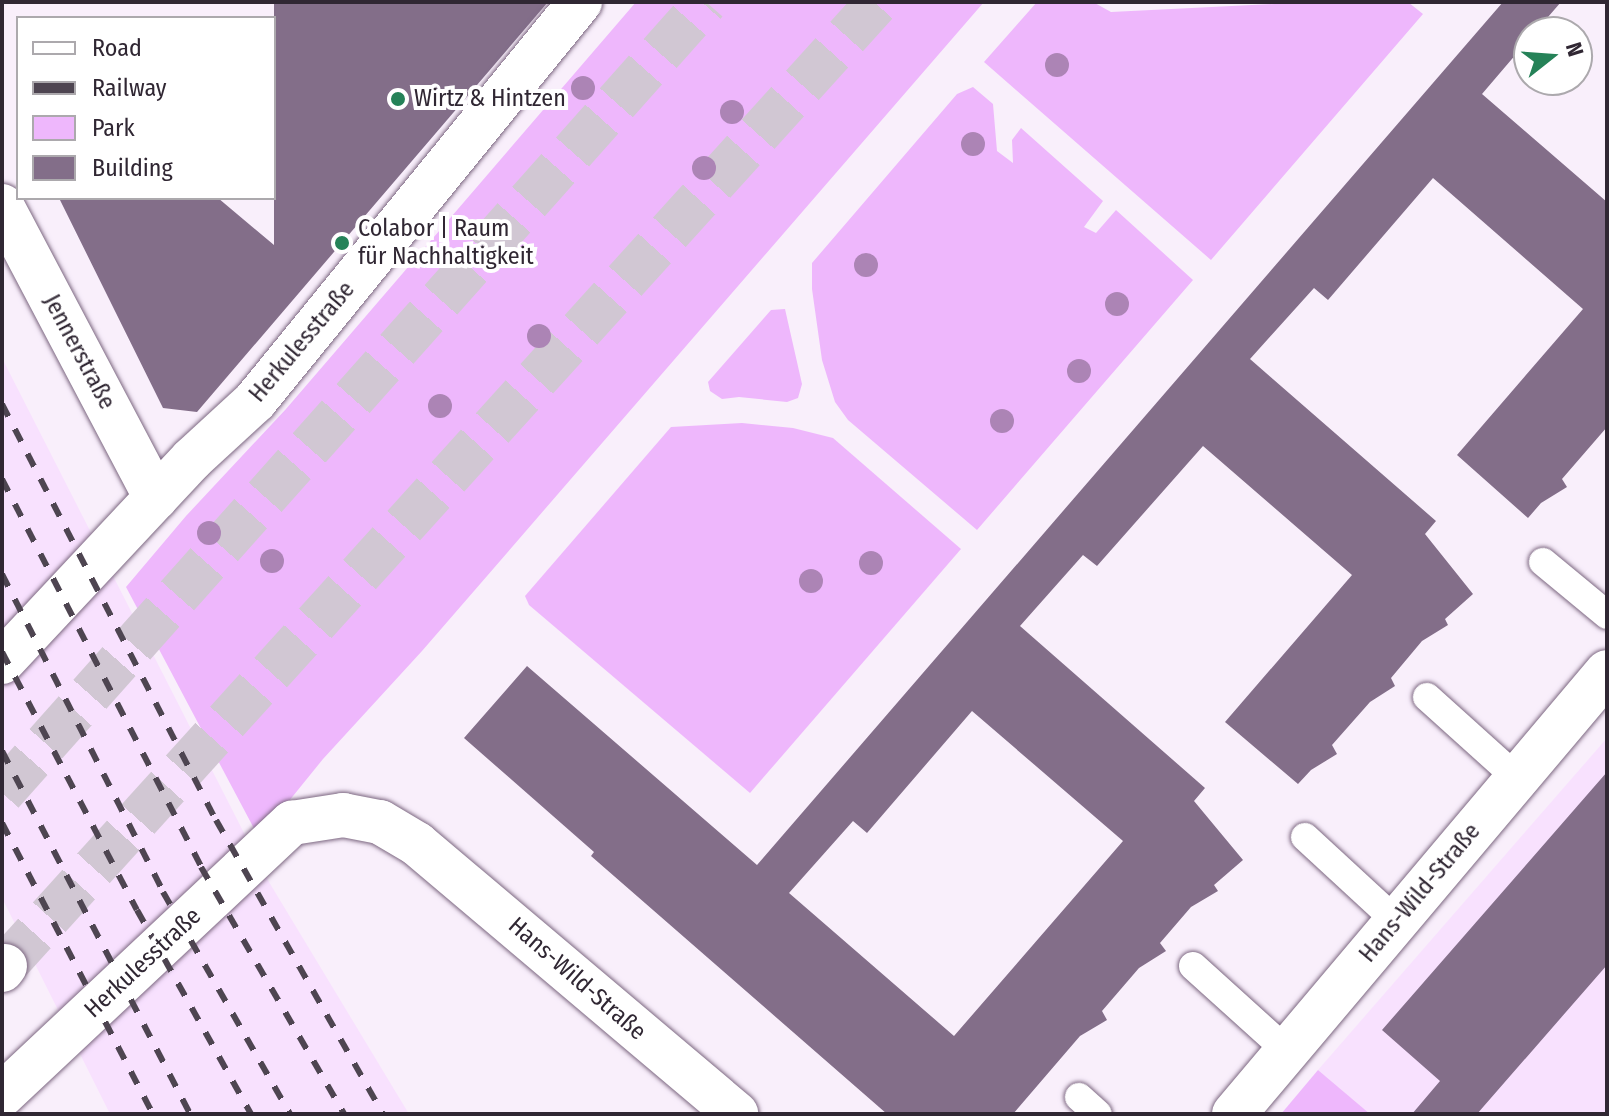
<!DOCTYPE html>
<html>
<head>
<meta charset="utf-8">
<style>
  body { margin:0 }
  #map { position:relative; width:1609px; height:1116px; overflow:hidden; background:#f9effb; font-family:"Fira Sans Condensed",sans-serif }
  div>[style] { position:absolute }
  .built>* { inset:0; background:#f8e1fe }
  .green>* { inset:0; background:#eeb7fc }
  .building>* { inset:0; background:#836e89 }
  .trunk-tunnel>* { height:44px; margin-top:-22px; transform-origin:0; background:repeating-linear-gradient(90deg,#d1c7d3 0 44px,transparent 0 66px) }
  .roads { filter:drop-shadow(0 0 2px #7c6781) drop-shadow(0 0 2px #7c6781) }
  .service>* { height:28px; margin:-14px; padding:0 14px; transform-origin:14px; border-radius:14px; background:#fff }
  .minor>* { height:44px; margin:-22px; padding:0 22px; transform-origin:22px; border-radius:22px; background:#fff }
  .trunk>* { height:44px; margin:-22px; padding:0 22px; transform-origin:22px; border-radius:22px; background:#fff }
  .rail>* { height:6px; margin-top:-3px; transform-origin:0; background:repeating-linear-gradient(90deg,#4e4551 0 14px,transparent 0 28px) }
  .trees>* { width:24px; height:24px; margin:-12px; border-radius:50%; background:#ac84b5 }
  .dots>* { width:22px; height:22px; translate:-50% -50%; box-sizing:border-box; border:4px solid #fff; border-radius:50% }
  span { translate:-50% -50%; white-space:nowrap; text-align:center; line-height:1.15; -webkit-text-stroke:8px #fff; paint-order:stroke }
  .poi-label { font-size:24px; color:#302733 }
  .left { translate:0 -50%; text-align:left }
  .street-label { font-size:24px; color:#302733 }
  .frame { position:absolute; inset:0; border:4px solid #302733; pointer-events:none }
  .legend { position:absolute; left:16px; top:16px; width:260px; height:184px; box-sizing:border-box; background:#fff; border:2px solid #aca9ad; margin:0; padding:10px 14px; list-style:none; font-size:24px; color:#302733 }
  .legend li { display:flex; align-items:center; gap:16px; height:40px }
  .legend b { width:40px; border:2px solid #aca9ad }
  .north { position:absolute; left:1513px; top:16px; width:80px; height:80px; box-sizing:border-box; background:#fff; border:2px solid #aca9ad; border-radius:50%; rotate:73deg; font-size:22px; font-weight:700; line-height:32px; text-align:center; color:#302733 }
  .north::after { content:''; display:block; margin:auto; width:28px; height:36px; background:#258258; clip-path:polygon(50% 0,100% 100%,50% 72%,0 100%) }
</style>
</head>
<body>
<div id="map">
  <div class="built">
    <div style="clip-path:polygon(2px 358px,269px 882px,409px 1114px,110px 1114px,2px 898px)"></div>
    <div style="clip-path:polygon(1607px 738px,1607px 1114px,1370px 1114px,1318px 1070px)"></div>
  </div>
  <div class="green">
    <div style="clip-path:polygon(636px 2px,984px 2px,422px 651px,323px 759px,259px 838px,126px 587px,186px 516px,286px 409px)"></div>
    <div style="clip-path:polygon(1037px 2px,1093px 2px,1111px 12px,1314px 2px,1408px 2px,1423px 14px,1211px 260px,984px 62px)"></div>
    <div style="clip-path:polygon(973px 87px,993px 104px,997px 151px,1013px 163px,1012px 140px,1021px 128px,1103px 201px,1084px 227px,1096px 233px,1116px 210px,1193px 280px,977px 530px,848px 420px,835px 402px,822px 360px,812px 289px,812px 263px,957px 94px)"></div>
    <div style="clip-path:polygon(785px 309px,802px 384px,798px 398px,787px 402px,739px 397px,722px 399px,710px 391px,708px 382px,771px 310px)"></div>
    <div style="clip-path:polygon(742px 423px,793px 428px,833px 438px,961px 549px,750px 793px,529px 605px,525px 596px,671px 427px)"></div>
    <div style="clip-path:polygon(1318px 1070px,1370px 1114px,1281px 1114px)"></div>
  </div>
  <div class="building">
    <div style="clip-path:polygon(274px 2px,548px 2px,197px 412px,163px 408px,59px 198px,218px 198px,274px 245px)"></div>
    <div style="clip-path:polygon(evenodd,1503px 2px,1561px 2px,1535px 32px,1529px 32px,1529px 39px,1482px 94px,1607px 202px,1607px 427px,1562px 479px,1567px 487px,1541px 503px,1528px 518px,1457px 455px,1583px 309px,1433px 178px,1328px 300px,1314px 288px,1250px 359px,1436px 521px,1425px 534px,1473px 594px,1445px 619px,1448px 625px,1422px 641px,1391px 678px,1395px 686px,1370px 702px,1332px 745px,1337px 754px,1311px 770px,1298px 784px,1225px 722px,1352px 575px,1203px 446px,1097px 566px,1083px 555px,1020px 626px,1205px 788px,1194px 801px,1243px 860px,1214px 885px,1218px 891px,1191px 907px,1160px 943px,1166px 951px,1139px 968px,1102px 1011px,1107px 1020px,1080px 1036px,1013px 1114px,887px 1114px,591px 856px,594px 852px,464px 738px,527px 666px,757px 865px,1503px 2px,972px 711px,1123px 841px,954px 1036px,789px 893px,853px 821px,867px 833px,972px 711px)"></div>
    <div style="clip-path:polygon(1607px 772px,1607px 965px,1477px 1114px,1412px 1114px,1440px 1081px,1382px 1030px)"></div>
  </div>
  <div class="trunk-tunnel">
    <div style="left:2px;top:793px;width:1059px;rotate:-48.33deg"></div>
    <div style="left:5px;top:966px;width:1301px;rotate:-47.84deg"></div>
  </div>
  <div class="roads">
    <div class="service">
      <div style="left:1543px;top:562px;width:83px;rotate:39.6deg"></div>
      <div style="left:1427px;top:697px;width:121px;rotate:42deg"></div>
      <div style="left:1305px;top:837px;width:124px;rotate:42.7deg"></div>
      <div style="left:1193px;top:966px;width:127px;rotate:42.1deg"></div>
      <div style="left:1079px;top:1097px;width:25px;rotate:42deg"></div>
    </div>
    <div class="minor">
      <div style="left:2px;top:206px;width:330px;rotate:62.2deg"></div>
      <div style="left:2px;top:662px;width:278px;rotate:-46.9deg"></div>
      <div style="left:192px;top:459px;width:86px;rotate:-42.6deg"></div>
      <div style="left:255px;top:401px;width:515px;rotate:-50.84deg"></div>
      <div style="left:2px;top:1095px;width:398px;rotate:-43.2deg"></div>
      <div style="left:292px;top:823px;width:52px;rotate:-8.9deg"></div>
      <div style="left:343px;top:815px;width:38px;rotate:11deg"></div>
      <div style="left:380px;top:822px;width:43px;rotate:30.7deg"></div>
      <div style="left:417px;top:844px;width:418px;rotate:40.2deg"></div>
      <div style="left:1234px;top:1114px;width:578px;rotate:-49.84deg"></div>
    </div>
    <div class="trunk">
      <div style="left:2px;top:970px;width:5px;rotate:-53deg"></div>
    </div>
  </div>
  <div class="rail">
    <div style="left:2px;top:404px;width:468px;rotate:62.8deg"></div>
    <div style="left:216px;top:820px;width:338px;rotate:60.4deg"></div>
    <div style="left:2px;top:479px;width:436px;rotate:62.8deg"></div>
    <div style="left:201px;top:867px;width:285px;rotate:59.9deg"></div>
    <div style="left:2px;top:574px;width:356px;rotate:63.1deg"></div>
    <div style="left:163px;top:892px;width:256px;rotate:60.2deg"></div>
    <div style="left:2px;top:652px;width:291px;rotate:62.4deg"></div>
    <div style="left:137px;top:910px;width:234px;rotate:60.8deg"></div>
    <div style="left:2px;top:751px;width:409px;rotate:62.6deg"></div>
    <div style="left:2px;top:823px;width:328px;rotate:62.6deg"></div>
  </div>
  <div class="trees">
    <div style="left:1057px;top:65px"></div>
    <div style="left:583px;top:88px"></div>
    <div style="left:732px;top:112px"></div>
    <div style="left:973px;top:144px"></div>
    <div style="left:704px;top:168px"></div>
    <div style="left:866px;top:265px"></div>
    <div style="left:1117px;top:304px"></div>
    <div style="left:539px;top:336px"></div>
    <div style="left:1079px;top:371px"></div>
    <div style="left:440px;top:406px"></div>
    <div style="left:1002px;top:421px"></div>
    <div style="left:209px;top:533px"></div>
    <div style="left:272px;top:561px"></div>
    <div style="left:871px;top:563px"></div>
    <div style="left:811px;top:581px"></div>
  </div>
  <div class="dots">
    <div style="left:398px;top:99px;background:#258258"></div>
    <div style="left:342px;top:243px;background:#258258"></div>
  </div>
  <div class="poi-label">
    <span class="left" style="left:414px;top:99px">Wirtz &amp; Hintzen</span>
    <span class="left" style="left:358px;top:243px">Colabor | Raum<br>für Nachhaltigkeit</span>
  </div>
  <div class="street-label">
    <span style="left:302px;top:342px;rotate:-50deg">Herkulesstraße</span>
    <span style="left:79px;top:352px;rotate:62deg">Jennerstraße</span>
    <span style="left:1420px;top:893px;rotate:-50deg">Hans-Wild-Straße</span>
    <span style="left:143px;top:963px;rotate:-43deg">Herkulesstraße</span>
    <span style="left:577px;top:979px;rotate:41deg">Hans-Wild-Straße</span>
  </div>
  <div class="frame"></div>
  <ul class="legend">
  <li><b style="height:10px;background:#fff"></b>Road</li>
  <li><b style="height:10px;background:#4e4551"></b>Railway</li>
  <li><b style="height:22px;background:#eeb7fc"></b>Park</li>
  <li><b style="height:22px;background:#836e89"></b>Building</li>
  </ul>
  <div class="north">N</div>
</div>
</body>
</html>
